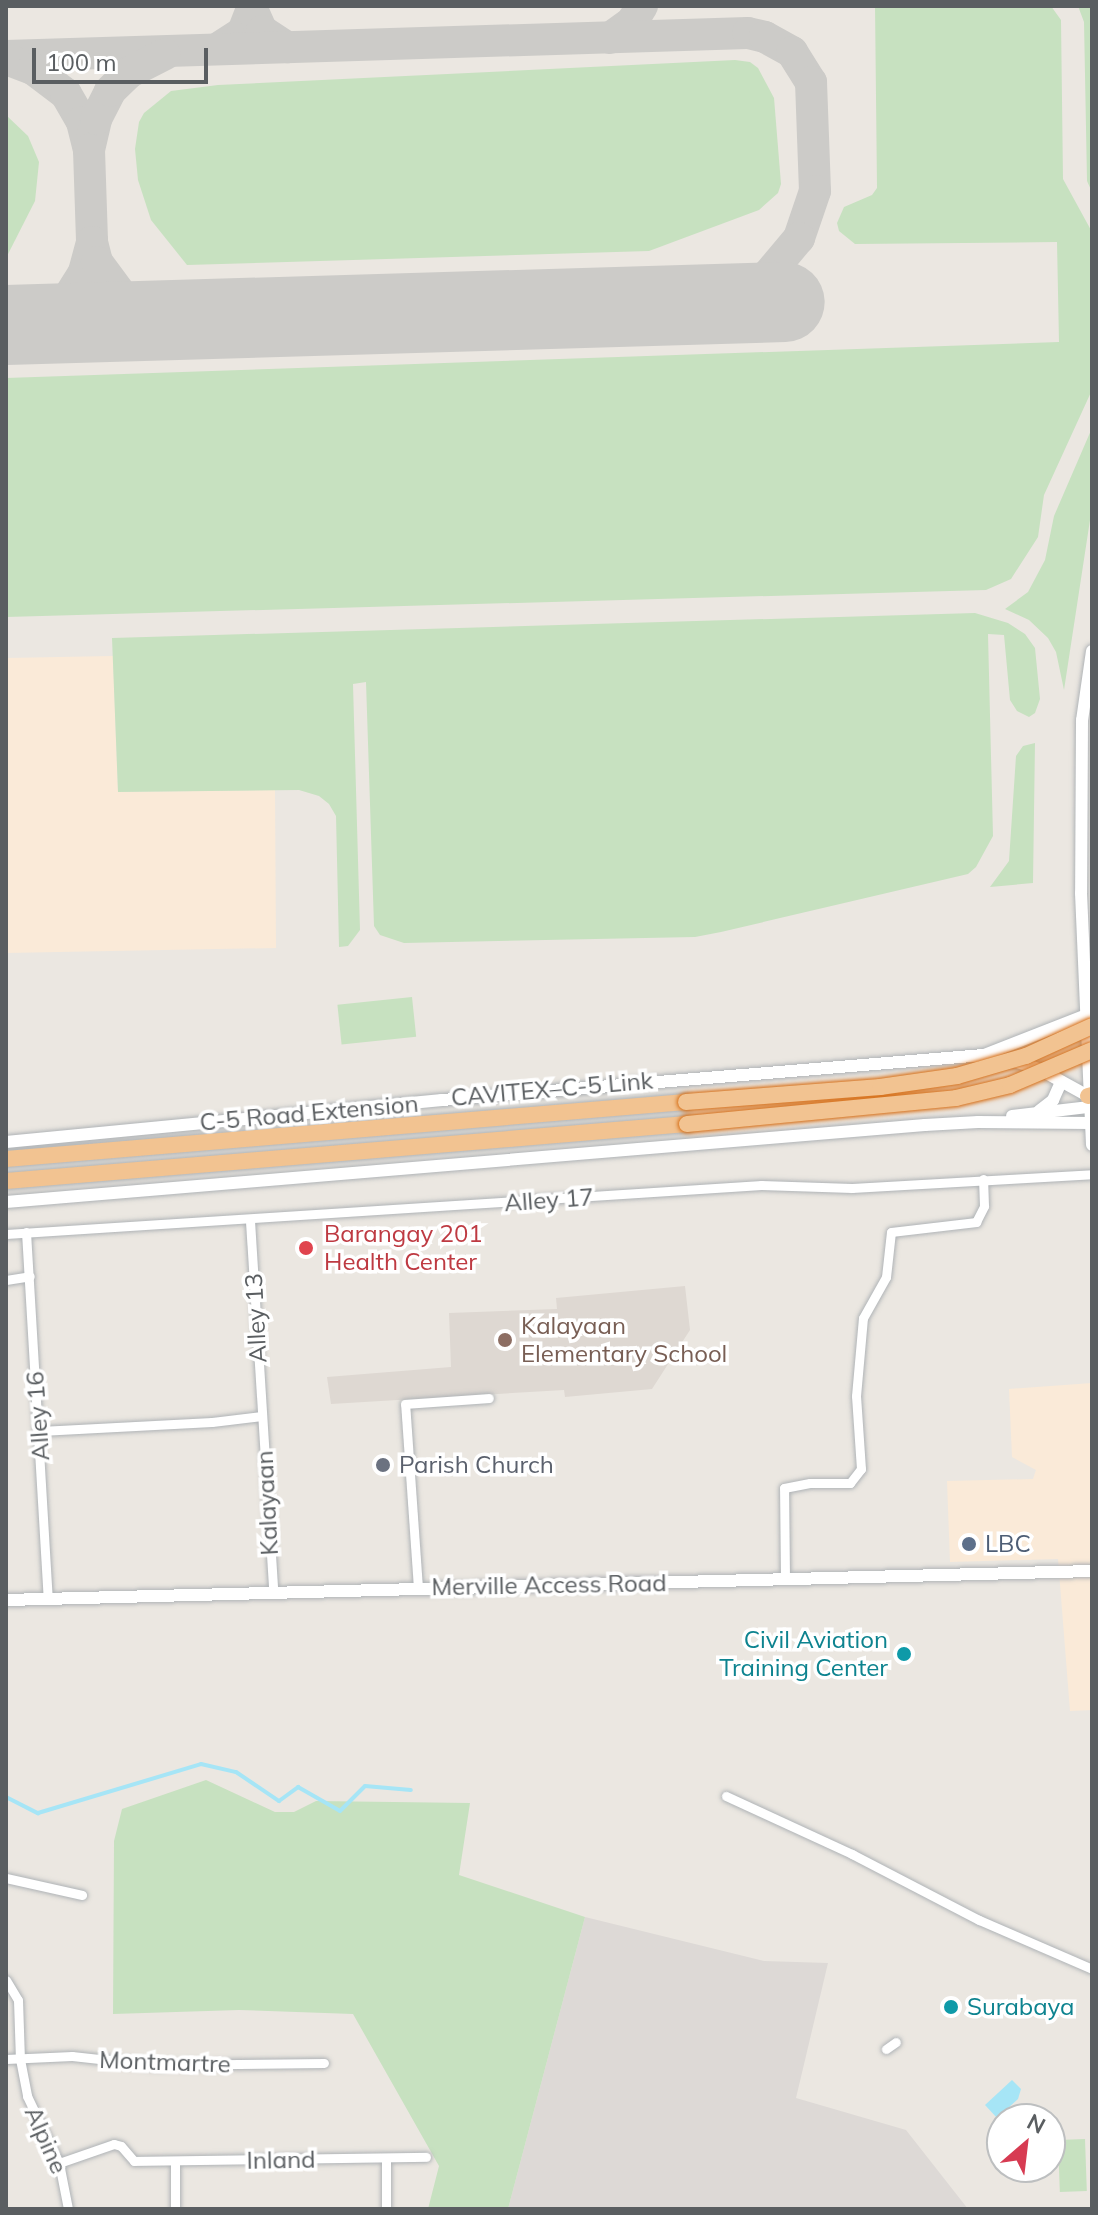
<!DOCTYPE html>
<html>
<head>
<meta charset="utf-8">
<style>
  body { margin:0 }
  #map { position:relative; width:1098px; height:2215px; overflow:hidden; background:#ebe7e1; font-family:Mulish,sans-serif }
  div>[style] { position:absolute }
  .commercial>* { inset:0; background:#faead8 }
  .industrial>* { inset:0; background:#ddd9d6 }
  .education>* { inset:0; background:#ded8d2 }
  .green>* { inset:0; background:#c7e1c0; transform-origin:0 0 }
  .water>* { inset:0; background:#a6e5f6 }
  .stream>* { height:4px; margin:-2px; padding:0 2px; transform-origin:2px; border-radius:2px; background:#a6e5f6 }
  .taxiway>* { height:32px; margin:-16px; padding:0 16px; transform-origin:16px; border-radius:16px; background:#cccbc8 }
  .runway>* { height:80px; margin:-40px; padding:0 40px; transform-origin:40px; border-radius:40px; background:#cccbc8 }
  .roads { filter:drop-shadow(0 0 2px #afb3b6) drop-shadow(0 0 2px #afb3b6) }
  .street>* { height:9px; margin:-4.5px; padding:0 4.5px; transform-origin:4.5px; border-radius:4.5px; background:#fff }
  .secondary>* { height:12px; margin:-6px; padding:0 6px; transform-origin:6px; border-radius:6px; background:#fff }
  .highway>* { height:16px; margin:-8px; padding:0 8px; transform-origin:8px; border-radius:8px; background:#f2c391 }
  .bridges { filter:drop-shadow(0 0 2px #d66e16) drop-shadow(0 0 2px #d66e16) }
  .highway-bridge>* { height:16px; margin:-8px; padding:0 8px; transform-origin:8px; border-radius:8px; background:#f2c391 }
  .dots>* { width:22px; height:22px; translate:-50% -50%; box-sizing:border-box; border:4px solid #fff; border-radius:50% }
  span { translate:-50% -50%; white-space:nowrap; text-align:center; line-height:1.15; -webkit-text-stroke:7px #fff; paint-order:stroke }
  .street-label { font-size:24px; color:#5a5e61 }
  .health-label { font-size:24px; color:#be3a42 }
  .left { translate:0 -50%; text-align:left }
  .education-label { font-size:24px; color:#785e54 }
  .worship-label { font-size:24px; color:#5b616d }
  .service-label { font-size:24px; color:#4e5e75 }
  .culture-label { font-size:24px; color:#0d838f }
  .right { translate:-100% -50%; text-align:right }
  .frame { position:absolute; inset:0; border:8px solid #5a5e61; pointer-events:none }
  .north { position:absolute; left:986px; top:2103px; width:80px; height:80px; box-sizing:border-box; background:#fff; border:2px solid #bdbfc0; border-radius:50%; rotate:28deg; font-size:22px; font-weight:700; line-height:32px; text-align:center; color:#5a5e61 }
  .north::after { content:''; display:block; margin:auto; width:28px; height:36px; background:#d73b52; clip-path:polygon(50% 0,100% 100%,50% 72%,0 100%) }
  .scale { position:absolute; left:32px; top:48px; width:176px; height:36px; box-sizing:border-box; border:4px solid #5a5e61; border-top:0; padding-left:10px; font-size:24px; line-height:28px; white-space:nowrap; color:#5a5e61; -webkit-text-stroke:6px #fff; paint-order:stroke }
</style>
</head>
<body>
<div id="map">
  <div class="commercial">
    <div style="clip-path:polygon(113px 656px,118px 792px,275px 790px,276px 948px,6px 953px,6px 658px)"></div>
    <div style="clip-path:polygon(1092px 1383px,1092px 1710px,1070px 1711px,1058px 1559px,950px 1562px,947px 1481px,1033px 1479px,1036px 1470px,1012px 1457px,1009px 1389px)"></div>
  </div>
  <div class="industrial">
    <div style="clip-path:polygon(585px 1917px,764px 1961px,828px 1963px,796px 2098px,906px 2130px,968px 2209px,508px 2209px)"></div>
  </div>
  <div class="education">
    <div style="clip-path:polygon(685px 1286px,690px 1330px,652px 1389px,565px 1397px,564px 1390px,331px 1404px,327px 1377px,451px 1367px,449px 1313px,557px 1309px,556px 1298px)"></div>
  </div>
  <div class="green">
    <div style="clip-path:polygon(875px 6px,1051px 6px,1061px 20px,1063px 179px,1092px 232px,1092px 390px,1044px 495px,1038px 537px,1011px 579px,986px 590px,6px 617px,6px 378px,1059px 342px,1057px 242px,855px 244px,839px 231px,837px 223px,844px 207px,872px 195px,877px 188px)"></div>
    <div style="clip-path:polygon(1078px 6px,1092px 6px,1092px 192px,1087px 181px,1084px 22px)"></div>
    <div style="clip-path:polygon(735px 60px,750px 62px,758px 68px,774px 98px,781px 184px,778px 193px,759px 210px,649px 251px,187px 265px,151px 220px,138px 180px,135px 149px,139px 122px,144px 113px,171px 91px,218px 85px)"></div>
    <div style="clip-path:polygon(6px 115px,28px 136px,39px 162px,35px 201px,6px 258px)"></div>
    <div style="clip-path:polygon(1092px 428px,1092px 507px,1064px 690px,1056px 652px,1048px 638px,1029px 620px,1005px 609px,1028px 592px,1045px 560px,1054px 516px)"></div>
    <div style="clip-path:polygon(975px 613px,1008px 623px,1025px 634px,1035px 648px,1040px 699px,1035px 713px,1029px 717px,1017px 711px,1010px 700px,1004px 635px,988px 634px,993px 836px,976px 867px,968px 874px,721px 932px,695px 937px,404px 943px,380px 935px,374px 926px,366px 682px,353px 684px,360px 930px,348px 946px,339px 947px,336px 816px,329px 804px,319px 796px,299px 790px,118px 792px,112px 638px)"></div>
    <div style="clip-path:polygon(1035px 743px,1033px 883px,990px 887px,1009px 861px,1016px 756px,1023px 746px)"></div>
    <div style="left:412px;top:997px;width:40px;height:75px;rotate:84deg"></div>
    <div style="clip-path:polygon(206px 1780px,275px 1812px,294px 1812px,316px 1801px,470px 1803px,459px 1875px,585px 1917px,508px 2209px,428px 2209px,439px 2166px,353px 2014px,239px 2010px,113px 2014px,114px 1841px,122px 1809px)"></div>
    <div style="left:1085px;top:2139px;width:52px;height:27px;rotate:88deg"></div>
  </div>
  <div class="water">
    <div style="clip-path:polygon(1012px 2080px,1021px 2089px,1018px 2099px,997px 2118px,985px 2105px)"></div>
  </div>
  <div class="stream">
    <div style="left:6px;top:1797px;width:36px;rotate:27deg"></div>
    <div style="left:38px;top:1813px;width:170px;rotate:-16.7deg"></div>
    <div style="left:201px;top:1764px;width:36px;rotate:13deg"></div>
    <div style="left:236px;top:1772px;width:52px;rotate:34deg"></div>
    <div style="left:279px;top:1801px;width:24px;rotate:-36deg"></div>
    <div style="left:298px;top:1787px;width:48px;rotate:29.7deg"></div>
    <div style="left:340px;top:1811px;width:35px;rotate:-45deg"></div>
    <div style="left:365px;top:1786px;width:46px;rotate:5deg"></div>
  </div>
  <div class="taxiway">
    <div style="left:610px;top:38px;width:27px;rotate:-36deg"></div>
    <div style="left:632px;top:22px;width:19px;rotate:-58deg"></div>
    <div style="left:217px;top:49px;width:31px;rotate:-33deg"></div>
    <div style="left:243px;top:32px;width:25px;rotate:-69deg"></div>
    <div style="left:252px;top:9px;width:24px;rotate:66deg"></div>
    <div style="left:262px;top:31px;width:30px;rotate:33deg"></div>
    <div style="left:6px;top:56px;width:742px;rotate:-1.78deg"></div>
    <div style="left:748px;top:33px;width:17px;rotate:13deg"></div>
    <div style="left:765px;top:37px;width:31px;rotate:29deg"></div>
    <div style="left:792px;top:52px;width:36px;rotate:58deg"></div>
    <div style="left:811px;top:82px;width:109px;rotate:87.9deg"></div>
    <div style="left:815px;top:191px;width:50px;rotate:108.8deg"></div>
    <div style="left:799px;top:238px;width:48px;rotate:130deg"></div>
    <div style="left:768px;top:275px;width:32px;rotate:148deg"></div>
    <div style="left:741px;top:292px;width:42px;rotate:165deg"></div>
    <div style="left:9px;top:60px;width:26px;rotate:21deg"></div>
    <div style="left:33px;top:69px;width:41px;rotate:37.1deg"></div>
    <div style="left:66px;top:94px;width:32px;rotate:60deg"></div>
    <div style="left:82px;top:122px;width:29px;rotate:76deg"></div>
    <div style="left:89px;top:150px;width:32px;rotate:-77deg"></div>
    <div style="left:96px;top:119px;width:31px;rotate:-63deg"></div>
    <div style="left:110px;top:91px;width:28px;rotate:-44deg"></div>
    <div style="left:130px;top:72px;width:39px;rotate:-27deg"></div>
    <div style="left:89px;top:150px;width:92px;rotate:88.1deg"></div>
    <div style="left:10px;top:325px;width:28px;rotate:-18deg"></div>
    <div style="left:37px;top:316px;width:36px;rotate:-30deg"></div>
    <div style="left:68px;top:298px;width:31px;rotate:-58deg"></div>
    <div style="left:84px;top:272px;width:31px;rotate:-75deg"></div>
    <div style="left:92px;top:242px;width:21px;rotate:76deg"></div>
    <div style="left:97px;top:262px;width:47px;rotate:53.6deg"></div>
    <div style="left:125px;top:300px;width:33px;rotate:27deg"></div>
    <div style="left:154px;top:315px;width:24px;rotate:12deg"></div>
  </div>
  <div class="runway">
    <div style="left:6px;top:325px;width:779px;rotate:-1.69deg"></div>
  </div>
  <div class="roads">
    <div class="street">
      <div style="left:250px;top:1221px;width:370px;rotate:86.4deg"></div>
      <div style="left:26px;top:1232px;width:368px;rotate:86.6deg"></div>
      <div style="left:6px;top:1234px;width:757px;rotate:-3.71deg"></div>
      <div style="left:761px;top:1185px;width:91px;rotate:1.9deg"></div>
      <div style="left:852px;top:1188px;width:240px;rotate:-3.3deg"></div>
      <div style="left:6px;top:1280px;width:24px;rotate:-9deg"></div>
      <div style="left:40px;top:1431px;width:172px;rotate:-3deg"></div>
      <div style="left:212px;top:1422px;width:50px;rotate:-6.8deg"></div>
      <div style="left:785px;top:1578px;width:90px;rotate:-90.6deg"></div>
      <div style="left:784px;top:1488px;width:26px;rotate:-11deg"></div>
      <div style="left:810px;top:1483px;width:40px"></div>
      <div style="left:850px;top:1483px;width:18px;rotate:-52deg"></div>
      <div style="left:861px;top:1469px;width:73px;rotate:-93.9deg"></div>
      <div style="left:856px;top:1396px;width:78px;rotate:-84.9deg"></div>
      <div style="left:863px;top:1318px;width:47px;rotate:-60.7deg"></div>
      <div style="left:886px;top:1277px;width:45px;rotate:-83.7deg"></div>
      <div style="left:891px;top:1232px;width:86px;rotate:-6.7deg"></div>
      <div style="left:976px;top:1222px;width:18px;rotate:-63deg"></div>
      <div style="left:984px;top:1206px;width:27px;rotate:-92deg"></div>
      <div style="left:418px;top:1588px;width:184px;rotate:-94deg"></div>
      <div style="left:405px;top:1404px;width:84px;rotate:-4.1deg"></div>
      <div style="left:726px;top:1796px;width:139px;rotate:24.7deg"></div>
      <div style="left:852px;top:1854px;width:143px;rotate:27.5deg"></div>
      <div style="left:979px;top:1920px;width:123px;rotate:23.4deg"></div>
      <div style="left:6px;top:1878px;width:78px;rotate:12.6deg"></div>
      <div style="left:6px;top:1980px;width:23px;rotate:59deg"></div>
      <div style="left:18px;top:2000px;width:59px;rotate:88.1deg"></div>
      <div style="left:20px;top:2059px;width:38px;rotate:79deg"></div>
      <div style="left:27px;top:2096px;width:74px;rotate:64.5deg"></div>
      <div style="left:59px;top:2163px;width:47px;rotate:78.9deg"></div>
      <div style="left:886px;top:2049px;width:12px;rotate:-35deg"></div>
      <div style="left:6px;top:2059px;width:66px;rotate:-2.6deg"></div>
      <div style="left:72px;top:2056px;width:82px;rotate:6.3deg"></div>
      <div style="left:154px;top:2065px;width:170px;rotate:-0.7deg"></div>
      <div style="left:59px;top:2163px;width:58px;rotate:-19.1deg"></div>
      <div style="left:114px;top:2144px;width:7px;rotate:16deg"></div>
      <div style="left:121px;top:2146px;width:20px;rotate:49deg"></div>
      <div style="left:134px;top:2161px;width:292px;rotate:-0.8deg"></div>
      <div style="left:175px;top:2209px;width:48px;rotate:-90deg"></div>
      <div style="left:386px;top:2209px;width:50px;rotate:-90deg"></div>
    </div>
    <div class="secondary">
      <div style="left:1092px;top:651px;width:70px;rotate:98.2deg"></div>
      <div style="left:1082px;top:720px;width:173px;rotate:90.3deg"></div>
      <div style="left:1081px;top:893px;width:252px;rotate:87.5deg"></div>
      <div style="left:1011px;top:1060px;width:29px;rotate:18deg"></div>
      <div style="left:1039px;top:1069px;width:56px;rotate:28.9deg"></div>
      <div style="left:1039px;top:1111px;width:18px;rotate:-38deg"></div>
      <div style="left:1053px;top:1100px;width:20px;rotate:-66deg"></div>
      <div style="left:1012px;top:1116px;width:78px;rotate:-6.7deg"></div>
      <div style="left:6px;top:1142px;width:438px;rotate:-5.5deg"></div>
      <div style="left:442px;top:1100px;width:544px;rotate:-4.75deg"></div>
      <div style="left:984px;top:1055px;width:107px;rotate:-21.3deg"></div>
      <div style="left:6px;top:1202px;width:922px;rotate:-4.79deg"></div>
      <div style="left:925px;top:1125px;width:53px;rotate:-3.2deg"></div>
      <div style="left:978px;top:1122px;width:112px;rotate:0.5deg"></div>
      <div style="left:6px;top:1600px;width:1086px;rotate:-1.53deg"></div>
    </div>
    <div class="highway">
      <div style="left:1088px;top:1096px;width:4px;rotate:-14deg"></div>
      <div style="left:6px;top:1159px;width:682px;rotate:-4.79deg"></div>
      <div style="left:6px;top:1181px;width:683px;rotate:-4.78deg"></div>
    </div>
  </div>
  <div class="bridges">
    <div class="highway-bridge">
      <div style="left:686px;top:1102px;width:195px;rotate:-4.4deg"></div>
      <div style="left:880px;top:1087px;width:78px;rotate:-8.1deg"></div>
      <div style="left:957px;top:1076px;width:72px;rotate:-16.2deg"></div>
      <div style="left:1026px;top:1056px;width:72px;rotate:-24.4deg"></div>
      <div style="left:687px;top:1124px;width:270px;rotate:-5.5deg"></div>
      <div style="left:956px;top:1098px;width:56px;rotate:-13.5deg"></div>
      <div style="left:1010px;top:1085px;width:89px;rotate:-23.1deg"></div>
    </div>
  </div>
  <div class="dots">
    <div style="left:306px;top:1248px;background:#e0444e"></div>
    <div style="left:505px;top:1340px;background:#8d6e63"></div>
    <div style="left:383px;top:1465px;background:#6b7280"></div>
    <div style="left:969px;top:1544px;background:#5c6f8a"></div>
    <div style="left:904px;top:1654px;background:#0f9aa8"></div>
    <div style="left:951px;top:2007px;background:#0f9aa8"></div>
  </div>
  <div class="street-label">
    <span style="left:552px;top:1089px;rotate:-5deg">CAVITEX–C-5 Link</span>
    <span style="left:309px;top:1113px;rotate:-5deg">C-5 Road Extension</span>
    <span style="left:549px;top:1200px;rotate:-4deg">Alley 17</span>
    <span style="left:256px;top:1318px;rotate:-93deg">Alley 13</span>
    <span style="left:38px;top:1416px;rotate:-94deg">Alley 16</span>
    <span style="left:267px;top:1503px;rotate:-93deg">Kalayaan</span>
    <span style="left:549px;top:1585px;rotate:-1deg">Merville Access Road</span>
    <span style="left:165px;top:2062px;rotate:2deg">Montmartre</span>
    <span style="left:46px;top:2140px;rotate:66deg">Alpine</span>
    <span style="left:281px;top:2160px;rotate:-1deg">Inland</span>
  </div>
  <div class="health-label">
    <span class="left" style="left:324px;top:1248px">Barangay 201<br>Health Center</span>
  </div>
  <div class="education-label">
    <span class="left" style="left:521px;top:1340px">Kalayaan<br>Elementary School</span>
  </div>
  <div class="worship-label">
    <span class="left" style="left:399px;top:1465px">Parish Church</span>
  </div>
  <div class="service-label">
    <span class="left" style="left:985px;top:1544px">LBC</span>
  </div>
  <div class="culture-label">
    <span class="right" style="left:888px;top:1654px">Civil Aviation<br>Training Center</span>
    <span class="left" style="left:967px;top:2007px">Surabaya</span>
  </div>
  <div class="frame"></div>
  <div class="north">N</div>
  <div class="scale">100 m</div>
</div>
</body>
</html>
